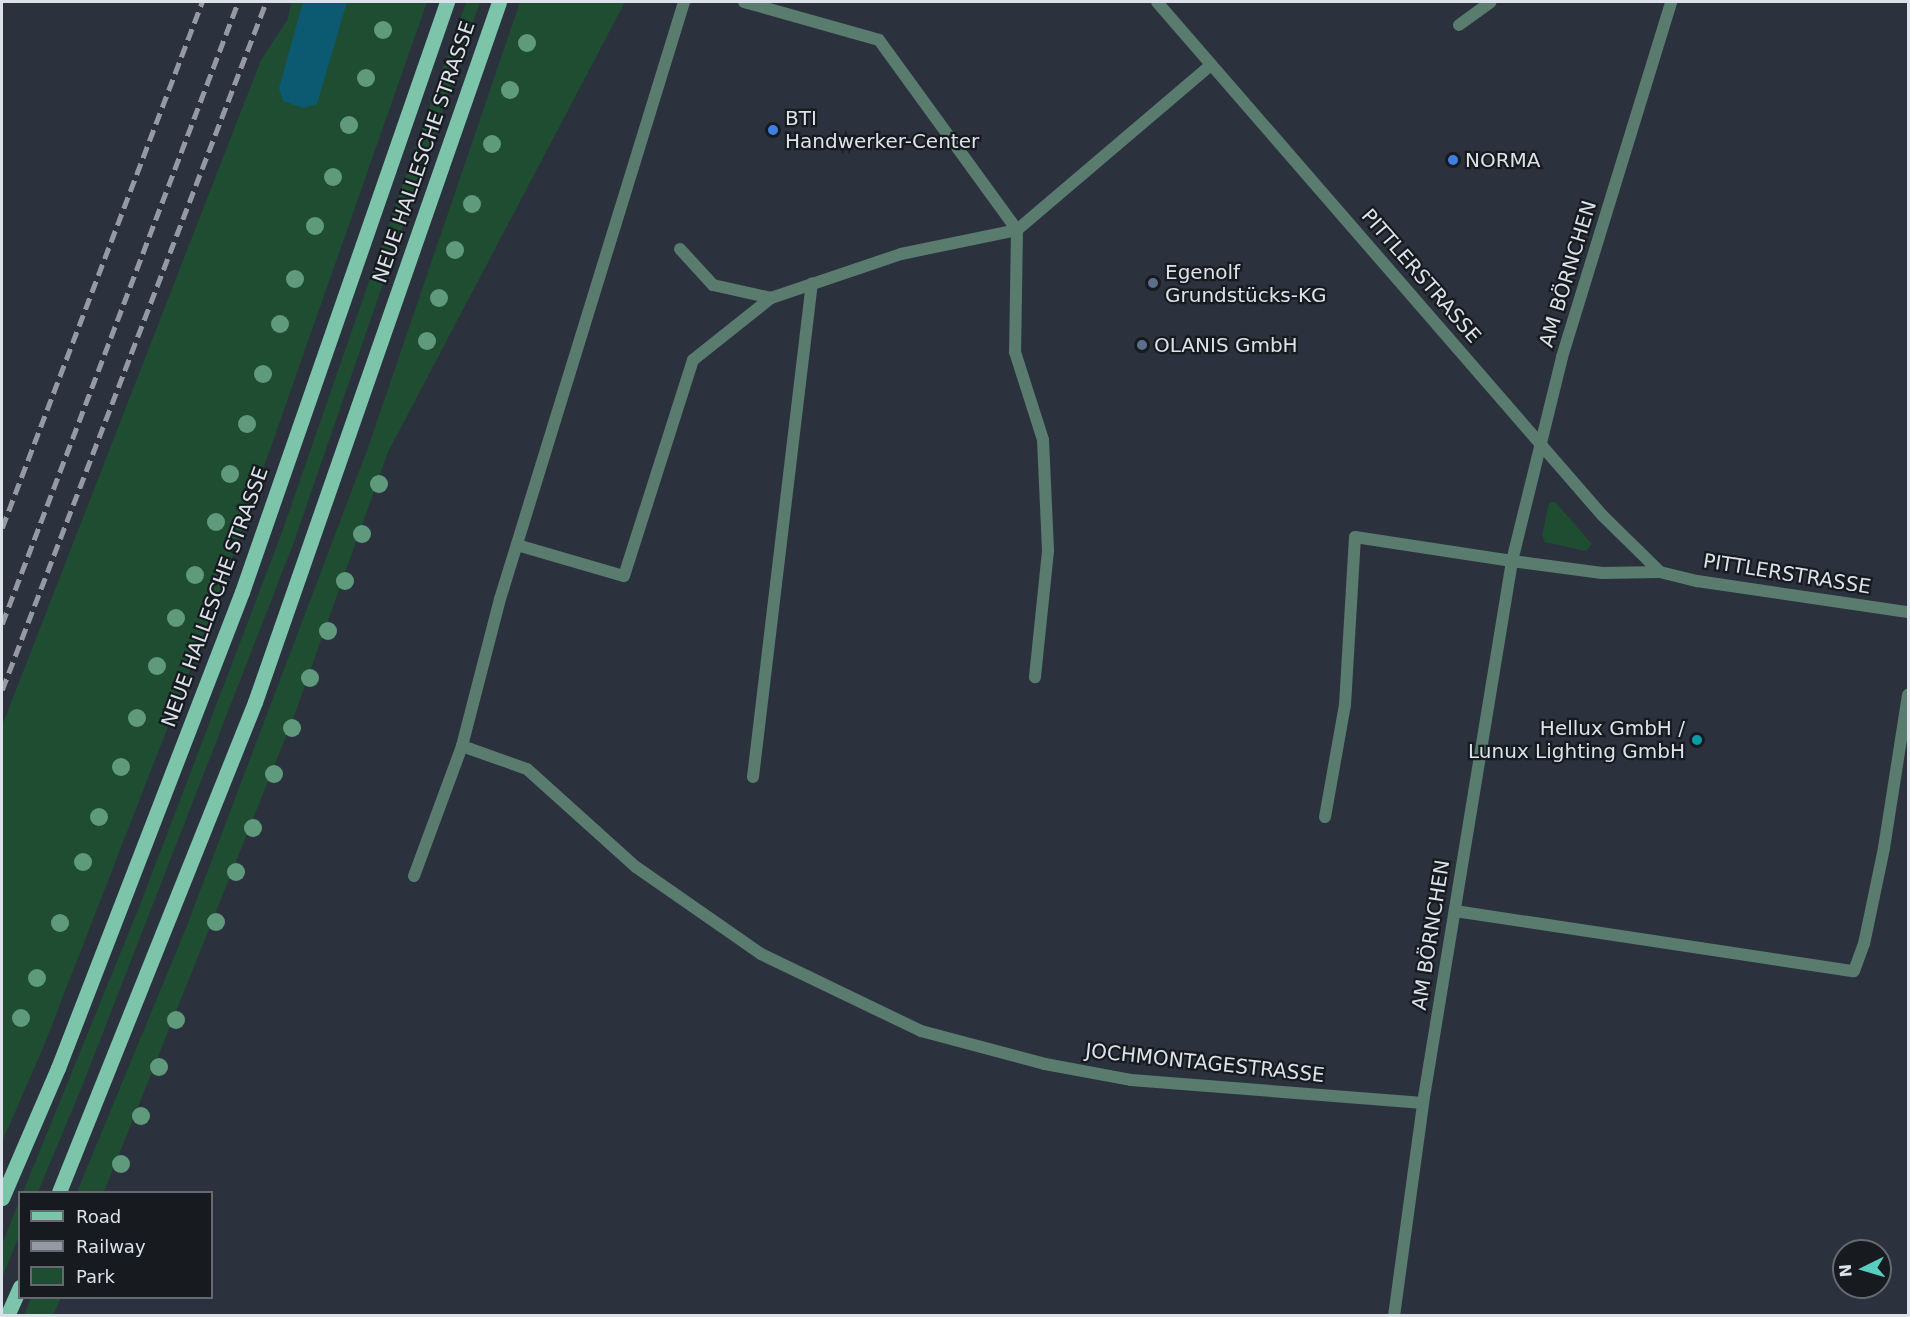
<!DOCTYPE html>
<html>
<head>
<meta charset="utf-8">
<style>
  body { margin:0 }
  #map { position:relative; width:1910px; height:1317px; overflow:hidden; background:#2b323d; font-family:"DejaVu Sans",sans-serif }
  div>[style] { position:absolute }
  .green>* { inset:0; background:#1e4d31 }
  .water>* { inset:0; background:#0b5a71 }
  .service>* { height:12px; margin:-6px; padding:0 6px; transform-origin:6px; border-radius:6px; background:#597c6f }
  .minor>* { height:12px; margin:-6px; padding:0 6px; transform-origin:6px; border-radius:6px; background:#597c6f }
  .primary>* { height:15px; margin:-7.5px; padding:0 7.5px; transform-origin:7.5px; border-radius:7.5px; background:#7cc5ab }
  .rail>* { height:4.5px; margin-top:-2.25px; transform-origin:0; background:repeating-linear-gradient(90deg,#9499a3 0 12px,transparent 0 18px) }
  .trees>* { width:18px; height:18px; margin:-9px; border-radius:50%; background:#609a7d }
  .dots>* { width:16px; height:16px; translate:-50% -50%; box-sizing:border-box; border:3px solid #171a1f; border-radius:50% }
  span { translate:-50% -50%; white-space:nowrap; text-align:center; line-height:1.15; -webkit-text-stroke:4.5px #171a1f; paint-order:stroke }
  .poi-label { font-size:20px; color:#dde1e9 }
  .left { translate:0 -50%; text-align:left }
  .right { translate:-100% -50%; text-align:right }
  .street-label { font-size:20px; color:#dde1e9 }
  .frame { position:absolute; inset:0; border:3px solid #dde1e9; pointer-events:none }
  .legend { position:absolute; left:18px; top:1191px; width:195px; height:108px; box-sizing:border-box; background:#171a1f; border:2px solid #666a70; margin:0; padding:8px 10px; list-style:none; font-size:18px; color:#dde1e9 }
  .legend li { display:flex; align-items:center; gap:12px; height:30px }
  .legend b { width:30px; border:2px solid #666a70 }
  .north { position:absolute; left:1832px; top:1239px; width:60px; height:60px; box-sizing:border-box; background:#171a1f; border:2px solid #666a70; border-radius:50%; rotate:265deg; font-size:16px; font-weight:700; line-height:24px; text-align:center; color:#dde1e9 }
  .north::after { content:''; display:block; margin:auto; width:21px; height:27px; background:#58cec0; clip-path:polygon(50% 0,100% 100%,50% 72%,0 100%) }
</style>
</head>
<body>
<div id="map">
  <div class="green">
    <div style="clip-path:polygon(291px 2px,427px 2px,218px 598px,43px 1048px,2px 1142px,2px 726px,261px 60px,288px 19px)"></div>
    <div style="clip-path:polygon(466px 2px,480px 2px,294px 542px,83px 1084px,38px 1192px,23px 1192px,140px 905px,281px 535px)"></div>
    <div style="clip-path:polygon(520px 2px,625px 2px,388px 452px,293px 719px,104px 1192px,77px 1192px,186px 928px,369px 445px)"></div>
    <div style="clip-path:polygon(1555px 502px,1592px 544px,1586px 551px,1545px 542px,1542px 535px,1549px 503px)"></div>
    <div style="clip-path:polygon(19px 1202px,19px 1236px,2px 1278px,2px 1244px)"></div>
    <div style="clip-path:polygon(31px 1298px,61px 1298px,53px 1315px,24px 1315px)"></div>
  </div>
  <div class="water">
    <div style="clip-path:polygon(303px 2px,347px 2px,317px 104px,303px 108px,283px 101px,279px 88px)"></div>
  </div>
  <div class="service">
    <div style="left:744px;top:2px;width:140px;rotate:15.7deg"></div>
    <div style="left:879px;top:40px;width:235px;rotate:54deg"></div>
    <div style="left:1017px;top:230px;width:122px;rotate:90.9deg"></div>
    <div style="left:1015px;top:352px;width:92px;rotate:72.3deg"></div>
    <div style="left:1043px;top:440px;width:111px;rotate:87.4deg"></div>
    <div style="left:1048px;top:551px;width:127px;rotate:95.9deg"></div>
    <div style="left:1459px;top:25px;width:39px;rotate:-36deg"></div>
    <div style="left:680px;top:249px;width:49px;rotate:47.5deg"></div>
    <div style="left:713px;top:285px;width:59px;rotate:12.6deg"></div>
    <div style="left:771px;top:298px;width:137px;rotate:-18.7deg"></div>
    <div style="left:901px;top:254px;width:118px;rotate:-11.7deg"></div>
    <div style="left:1017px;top:230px;width:255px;rotate:-40.4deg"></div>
    <div style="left:517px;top:545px;width:111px;rotate:16.2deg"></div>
    <div style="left:624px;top:576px;width:227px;rotate:-72.3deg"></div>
    <div style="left:693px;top:360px;width:100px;rotate:-38.5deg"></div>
    <div style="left:753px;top:777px;width:497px;rotate:-83.2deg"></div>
    <div style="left:1325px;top:817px;width:114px;rotate:-79.9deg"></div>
    <div style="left:1345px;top:705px;width:168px;rotate:-86.6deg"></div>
    <div style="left:1355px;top:537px;width:159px;rotate:8.7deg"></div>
    <div style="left:414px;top:876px;width:139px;rotate:-69.7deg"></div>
    <div style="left:462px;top:746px;width:152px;rotate:-75.5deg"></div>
    <div style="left:500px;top:599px;width:625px;rotate:-72.87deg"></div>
    <div style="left:1455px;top:911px;width:403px;rotate:8.6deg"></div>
    <div style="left:1854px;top:971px;width:29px;rotate:-70deg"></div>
    <div style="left:1864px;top:944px;width:98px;rotate:-78.2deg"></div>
    <div style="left:1884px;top:848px;width:155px;rotate:-81.1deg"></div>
  </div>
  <div class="minor">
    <div style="left:1157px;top:2px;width:679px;rotate:49.06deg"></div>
    <div style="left:1602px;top:515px;width:81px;rotate:44.5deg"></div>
    <div style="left:1660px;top:572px;width:38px;rotate:14deg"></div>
    <div style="left:1697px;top:581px;width:213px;rotate:8.4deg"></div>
    <div style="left:1512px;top:561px;width:91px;rotate:7.6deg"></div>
    <div style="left:1602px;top:573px;width:58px;rotate:-1deg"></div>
    <div style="left:462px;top:746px;width:69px;rotate:19.5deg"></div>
    <div style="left:527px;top:769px;width:147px;rotate:42deg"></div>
    <div style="left:636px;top:867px;width:152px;rotate:34.8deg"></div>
    <div style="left:761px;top:954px;width:178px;rotate:25.7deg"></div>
    <div style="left:921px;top:1031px;width:128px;rotate:14.9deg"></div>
    <div style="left:1045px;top:1064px;width:87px;rotate:10.5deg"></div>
    <div style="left:1131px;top:1080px;width:293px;rotate:4.5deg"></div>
    <div style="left:1394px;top:1316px;width:215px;rotate:-82.2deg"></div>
    <div style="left:1423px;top:1103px;width:549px;rotate:-80.67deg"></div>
    <div style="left:1512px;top:561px;width:210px;rotate:-76.2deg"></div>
    <div style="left:1562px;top:357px;width:371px;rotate:-72.9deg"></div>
  </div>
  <div class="primary">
    <div style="left:59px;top:1192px;width:528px;rotate:-68.2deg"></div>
    <div style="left:255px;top:702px;width:741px;rotate:-70.78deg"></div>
    <div style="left:2px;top:1198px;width:142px;rotate:-66.7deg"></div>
    <div style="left:58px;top:1068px;width:510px;rotate:-68.87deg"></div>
    <div style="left:242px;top:592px;width:625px;rotate:-70.84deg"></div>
    <div style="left:7px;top:1316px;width:32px;rotate:-66deg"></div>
  </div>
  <div class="rail">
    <div style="left:2px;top:528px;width:563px;rotate:-69.18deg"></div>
    <div style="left:2px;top:624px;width:665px;rotate:-69.22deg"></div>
    <div style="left:2px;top:690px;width:737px;rotate:-69.01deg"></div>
  </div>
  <div class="trees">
    <div style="left:383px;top:30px"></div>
    <div style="left:527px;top:43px"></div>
    <div style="left:366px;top:78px"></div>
    <div style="left:510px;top:90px"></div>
    <div style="left:349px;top:125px"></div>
    <div style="left:492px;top:144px"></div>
    <div style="left:333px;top:177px"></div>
    <div style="left:472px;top:204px"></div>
    <div style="left:315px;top:226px"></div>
    <div style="left:455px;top:250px"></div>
    <div style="left:295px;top:279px"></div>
    <div style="left:439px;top:298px"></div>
    <div style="left:280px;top:324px"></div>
    <div style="left:427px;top:341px"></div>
    <div style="left:263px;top:374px"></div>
    <div style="left:247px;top:424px"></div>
    <div style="left:230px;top:474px"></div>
    <div style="left:379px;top:484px"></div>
    <div style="left:216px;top:522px"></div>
    <div style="left:362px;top:534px"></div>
    <div style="left:195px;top:575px"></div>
    <div style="left:345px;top:581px"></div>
    <div style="left:176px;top:618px"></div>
    <div style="left:328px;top:631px"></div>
    <div style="left:157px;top:666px"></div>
    <div style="left:310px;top:678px"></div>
    <div style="left:137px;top:718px"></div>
    <div style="left:292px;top:728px"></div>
    <div style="left:121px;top:767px"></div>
    <div style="left:274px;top:774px"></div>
    <div style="left:99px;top:817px"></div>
    <div style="left:253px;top:828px"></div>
    <div style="left:83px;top:862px"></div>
    <div style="left:236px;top:872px"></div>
    <div style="left:216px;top:922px"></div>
    <div style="left:60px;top:923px"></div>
    <div style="left:37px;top:978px"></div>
    <div style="left:21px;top:1018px"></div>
    <div style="left:176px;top:1020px"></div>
    <div style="left:159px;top:1067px"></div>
    <div style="left:141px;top:1116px"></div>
    <div style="left:121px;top:1164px"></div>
  </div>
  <div class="dots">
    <div style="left:773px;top:130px;background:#3f7fe0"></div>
    <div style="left:1453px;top:160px;background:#3f7fe0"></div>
    <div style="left:1153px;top:283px;background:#5c6f8a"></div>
    <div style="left:1142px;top:345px;background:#5c6f8a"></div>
    <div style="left:1697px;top:740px;background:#0f9aa8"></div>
  </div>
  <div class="poi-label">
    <span class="left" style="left:785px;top:130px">BTI<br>Handwerker-Center</span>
    <span class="left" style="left:1465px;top:160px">NORMA</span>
    <span class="left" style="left:1165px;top:284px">Egenolf<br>Grundstücks-KG</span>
    <span class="left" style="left:1154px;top:345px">OLANIS GmbH</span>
    <span class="right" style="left:1685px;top:740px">Hellux GmbH /<br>Lunux Lighting GmbH</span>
  </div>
  <div class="street-label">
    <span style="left:424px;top:152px;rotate:-71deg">NEUE HALLESCHE STRASSE</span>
    <span style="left:1568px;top:274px;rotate:-73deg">AM BÖRNCHEN</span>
    <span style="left:1421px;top:276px;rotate:49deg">PITTLERSTRASSE</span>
    <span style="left:1787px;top:574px;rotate:9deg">PITTLERSTRASSE</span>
    <span style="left:215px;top:597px;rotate:-70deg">NEUE HALLESCHE STRASSE</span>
    <span style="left:1431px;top:935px;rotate:-81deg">AM BÖRNCHEN</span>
    <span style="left:1205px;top:1063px;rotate:6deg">JOCHMONTAGESTRASSE</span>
  </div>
  <div class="frame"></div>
  <ul class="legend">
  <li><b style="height:8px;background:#7cc5ab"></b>Road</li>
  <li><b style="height:8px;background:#9499a3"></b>Railway</li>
  <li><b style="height:16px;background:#1e4d31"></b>Park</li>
  </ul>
  <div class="north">N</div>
</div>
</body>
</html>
